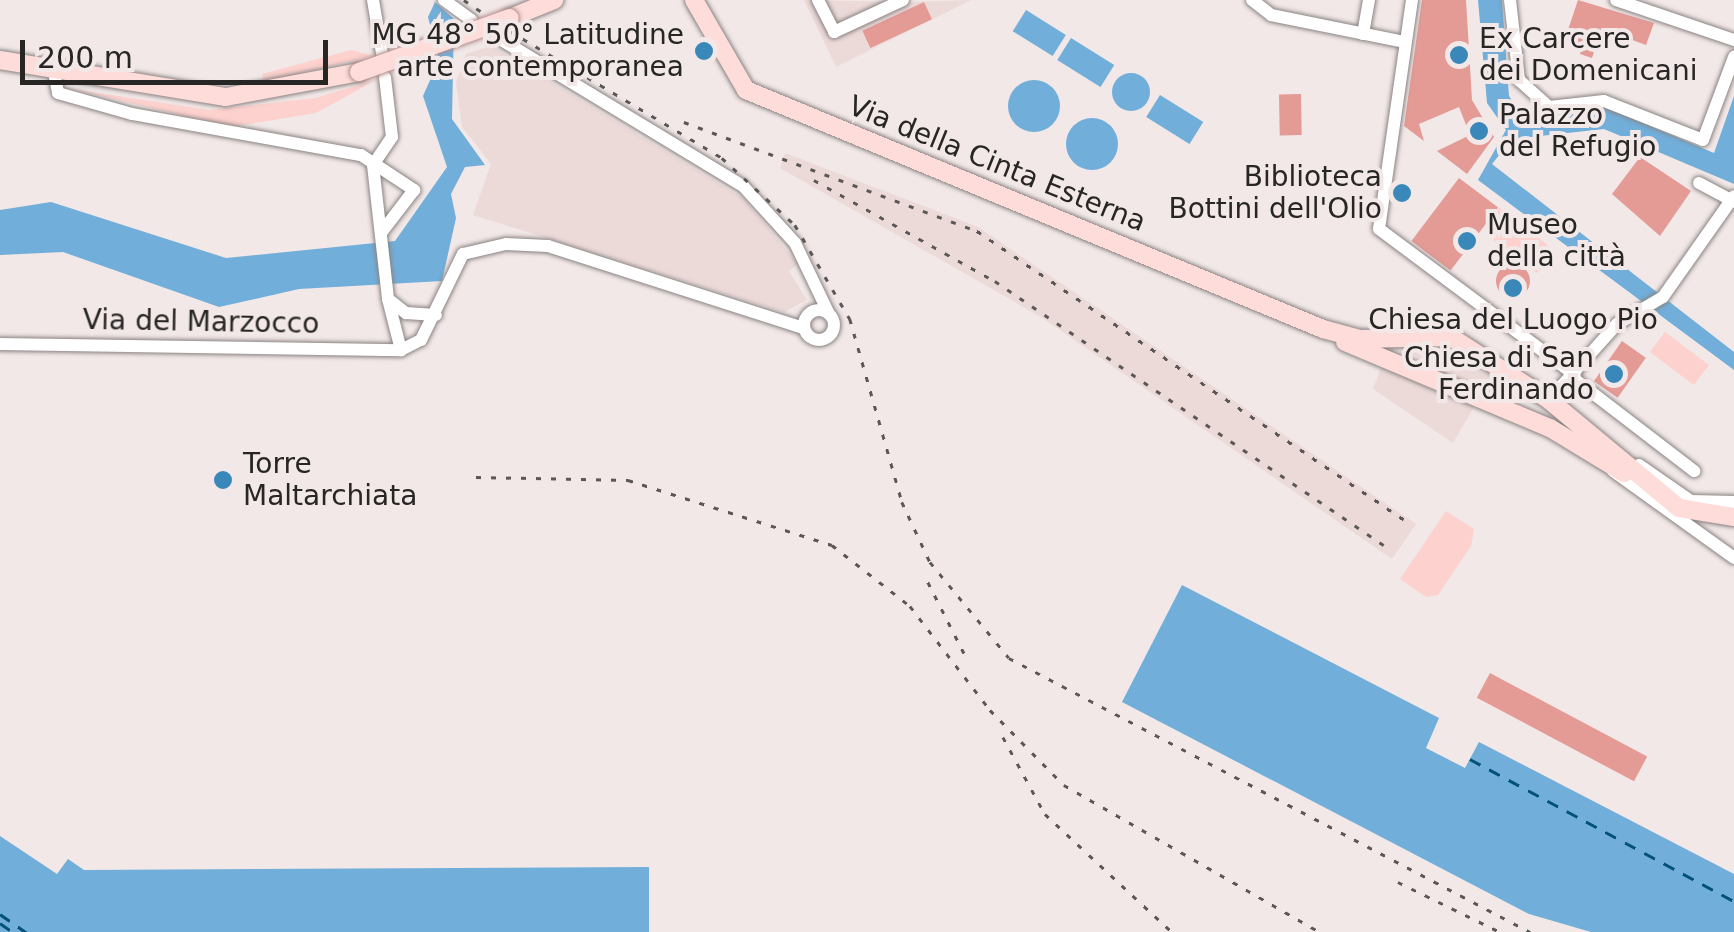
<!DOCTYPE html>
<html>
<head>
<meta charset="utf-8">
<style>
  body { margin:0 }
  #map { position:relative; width:1734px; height:932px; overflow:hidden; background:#f1e8e7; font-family:"DejaVu Sans",sans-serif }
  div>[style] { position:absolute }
  .built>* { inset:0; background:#ecdad9 }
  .green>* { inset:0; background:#fcd1ce; transform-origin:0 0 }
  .water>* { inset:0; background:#71aeda; transform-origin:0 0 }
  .round { border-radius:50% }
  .ferry>* { height:2.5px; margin-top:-1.25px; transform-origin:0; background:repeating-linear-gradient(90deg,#02517a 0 12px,transparent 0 22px) }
  .building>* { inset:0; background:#e49a95; transform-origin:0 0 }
  .roads { filter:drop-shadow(0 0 2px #8a8382) drop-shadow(0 0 2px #8a8382) }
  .minor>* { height:12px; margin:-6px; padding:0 6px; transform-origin:6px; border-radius:6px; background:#fff }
  .minor>.ring { margin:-6px; padding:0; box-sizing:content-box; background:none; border:12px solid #fff; border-radius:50% }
  .major>* { height:18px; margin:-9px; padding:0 9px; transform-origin:9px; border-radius:9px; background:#fddcd9 }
  .rail>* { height:2.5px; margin-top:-1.25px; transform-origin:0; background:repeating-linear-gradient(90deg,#5b5756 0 5px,transparent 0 15px) }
  .bridges { filter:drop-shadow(0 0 2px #b18c8a) drop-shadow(0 0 2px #b18c8a) }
  .major-bridge>* { height:18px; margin:-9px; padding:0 9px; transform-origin:9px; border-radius:9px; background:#fddcd9 }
  .dots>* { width:28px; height:28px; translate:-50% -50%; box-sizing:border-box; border:5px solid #f1e8e7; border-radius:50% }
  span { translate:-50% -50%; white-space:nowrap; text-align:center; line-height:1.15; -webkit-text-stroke:8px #f1e8e7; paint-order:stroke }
  .poi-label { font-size:28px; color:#282525 }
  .right { translate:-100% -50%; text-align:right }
  .left { translate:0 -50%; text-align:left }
  .street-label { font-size:28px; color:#282525 }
  .scale { position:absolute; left:20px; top:40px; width:308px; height:45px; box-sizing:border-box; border:5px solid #282525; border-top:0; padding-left:12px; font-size:30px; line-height:35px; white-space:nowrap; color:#282525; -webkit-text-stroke:8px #f1e8e7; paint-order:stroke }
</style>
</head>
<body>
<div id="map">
  <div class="built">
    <div style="clip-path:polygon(804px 0,909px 2px,971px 0,836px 67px)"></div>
    <div style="clip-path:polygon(491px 46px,743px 198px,798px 264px,789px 271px,807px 300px,784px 312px,473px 215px,491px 164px,462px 127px,456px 82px,466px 54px)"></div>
    <div style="clip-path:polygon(785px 153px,978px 227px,1416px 524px,1392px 559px,1041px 317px,780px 168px)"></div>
    <div style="clip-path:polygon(1416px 337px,1449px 342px,1515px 383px,1505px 403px,1406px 363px)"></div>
    <div style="clip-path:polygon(1381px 368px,1474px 407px,1453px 443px,1373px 389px)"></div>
  </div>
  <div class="green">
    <div style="clip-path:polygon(351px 50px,373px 56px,263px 82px,262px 74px)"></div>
    <div style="clip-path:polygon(376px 80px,316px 113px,231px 127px,72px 89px,209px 110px,315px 98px)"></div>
    <div style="clip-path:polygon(1499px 208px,1554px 250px,1537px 273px,1493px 240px,1498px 232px,1487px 224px)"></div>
    <div style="left:1665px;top:332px;width:55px;height:25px;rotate:37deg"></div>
    <div style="clip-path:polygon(1446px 511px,1474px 529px,1471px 546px,1438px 595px,1426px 597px,1400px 579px)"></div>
  </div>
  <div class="water">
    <div style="clip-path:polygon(1478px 0,1502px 0,1509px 96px,1524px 118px,1607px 108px,1714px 153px,1734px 96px,1734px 184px,1604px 129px,1512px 139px,1492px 164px,1734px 352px,1734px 370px,1478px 180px,1506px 130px,1487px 103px)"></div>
    <div style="clip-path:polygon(435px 2px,454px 19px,452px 119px,485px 165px,465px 167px,451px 194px,456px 218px,442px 281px,299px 289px,219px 307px,63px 252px,0 255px,0 210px,51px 202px,226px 258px,395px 241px,447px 167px,423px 96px,439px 60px,428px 17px)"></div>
    <div style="left:1026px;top:10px;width:47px;height:25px;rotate:32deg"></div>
    <div style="left:1071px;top:38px;width:51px;height:26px;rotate:32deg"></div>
    <div class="round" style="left:1112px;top:73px;width:38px;height:38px"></div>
    <div class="round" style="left:1008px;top:80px;width:52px;height:52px"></div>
    <div style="left:1160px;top:95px;width:51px;height:26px;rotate:32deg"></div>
    <div class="round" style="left:1066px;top:118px;width:52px;height:52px"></div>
    <div style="clip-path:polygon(1182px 585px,1439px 718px,1426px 748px,1465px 768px,1479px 742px,1734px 874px,1734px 932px,1591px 932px,1529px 914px,1122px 702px)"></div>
    <div style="clip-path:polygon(0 836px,57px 874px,68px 859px,84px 870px,649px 867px,649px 932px,0 932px)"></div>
  </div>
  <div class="ferry">
    <div style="left:1470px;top:759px;width:300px;rotate:28.3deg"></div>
    <div style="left:0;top:914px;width:32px;rotate:35deg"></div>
    <div style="left:0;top:923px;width:16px;rotate:35deg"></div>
  </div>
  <div class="building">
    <div style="clip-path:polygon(1422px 0,1466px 0,1472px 100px,1494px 137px,1467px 174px,1437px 151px,1470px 135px,1459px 107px,1419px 124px,1424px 141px,1404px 126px)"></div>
    <div style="clip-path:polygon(1578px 0,1654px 23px,1646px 45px,1602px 29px,1592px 58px,1580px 54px,1583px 45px,1565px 39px)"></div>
    <div style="left:924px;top:2px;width:19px;height:68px;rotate:65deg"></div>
    <div style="left:1301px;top:94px;width:41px;height:22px;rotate:89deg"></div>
    <div style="clip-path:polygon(1640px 157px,1691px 191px,1660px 236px,1612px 194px)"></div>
    <div style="left:1459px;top:178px;width:49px;height:79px;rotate:37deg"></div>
    <div class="round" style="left:1496px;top:264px;width:34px;height:34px"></div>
    <div style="left:1622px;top:341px;width:29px;height:49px;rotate:35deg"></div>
    <div style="left:1490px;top:673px;width:178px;height:28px;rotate:28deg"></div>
  </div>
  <div class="roads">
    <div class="minor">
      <div style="left:373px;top:0;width:54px;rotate:80.4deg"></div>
      <div style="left:444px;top:0;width:34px;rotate:36deg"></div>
      <div style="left:818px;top:0;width:36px;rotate:63deg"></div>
      <div style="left:834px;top:32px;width:76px;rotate:-24.9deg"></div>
      <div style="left:1252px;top:0;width:24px;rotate:38deg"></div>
      <div style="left:1271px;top:15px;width:137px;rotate:11.4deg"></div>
      <div style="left:1412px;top:0;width:231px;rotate:98.2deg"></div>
      <div style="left:1379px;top:229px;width:244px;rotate:36.7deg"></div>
      <div style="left:1510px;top:0;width:81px;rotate:83.6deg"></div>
      <div style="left:1519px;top:80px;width:40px;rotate:42deg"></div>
      <div style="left:1549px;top:107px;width:55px;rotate:-6.2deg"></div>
      <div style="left:1604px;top:101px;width:106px;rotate:21.5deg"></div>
      <div style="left:1703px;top:140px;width:89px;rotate:-69.5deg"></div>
      <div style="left:1616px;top:0;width:125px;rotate:18.7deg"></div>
      <div style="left:1363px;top:34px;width:35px;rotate:-80deg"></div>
      <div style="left:495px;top:36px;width:290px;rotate:31.2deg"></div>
      <div style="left:743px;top:186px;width:77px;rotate:47.6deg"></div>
      <div style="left:795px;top:243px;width:79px;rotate:64.4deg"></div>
      <div style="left:54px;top:72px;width:21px;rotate:79deg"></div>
      <div style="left:58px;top:93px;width:77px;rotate:15.8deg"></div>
      <div style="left:132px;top:114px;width:233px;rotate:10.2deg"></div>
      <div style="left:361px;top:155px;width:64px;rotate:33.4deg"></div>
      <div style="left:414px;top:190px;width:54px;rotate:127.5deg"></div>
      <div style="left:373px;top:165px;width:135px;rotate:83.6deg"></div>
      <div style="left:388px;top:299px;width:23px;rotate:38deg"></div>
      <div style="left:406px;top:313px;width:30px;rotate:4deg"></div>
      <div style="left:373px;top:165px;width:34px;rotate:-56deg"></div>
      <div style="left:392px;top:137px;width:60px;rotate:-96.7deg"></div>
      <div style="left:1699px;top:183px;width:40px;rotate:28deg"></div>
      <div style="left:388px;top:299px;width:53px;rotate:75.7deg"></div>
      <div class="ring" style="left:804px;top:310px;width:18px;height:18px"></div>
      <div style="left:0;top:344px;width:401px;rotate:0.9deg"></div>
      <div style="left:401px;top:350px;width:22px;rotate:-27deg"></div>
      <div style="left:421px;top:340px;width:96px;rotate:-64deg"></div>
      <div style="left:463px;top:254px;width:44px;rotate:-13.1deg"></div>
      <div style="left:506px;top:244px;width:42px;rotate:2.7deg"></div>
      <div style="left:548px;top:246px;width:269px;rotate:17.8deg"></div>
      <div style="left:1573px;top:378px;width:153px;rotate:37.5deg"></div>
      <div style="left:1549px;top:400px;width:102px;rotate:-48.2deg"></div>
      <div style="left:1617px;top:324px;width:53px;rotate:-30.4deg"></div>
      <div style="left:1663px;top:297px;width:123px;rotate:-54.9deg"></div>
      <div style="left:1557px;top:406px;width:32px;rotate:-60deg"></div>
      <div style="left:1639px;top:465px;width:63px;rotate:34.7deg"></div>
      <div style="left:1691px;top:501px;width:43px;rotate:1.3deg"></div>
      <div style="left:1613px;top:471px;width:149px;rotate:35.7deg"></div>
    </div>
    <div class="major">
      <div style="left:694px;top:0;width:104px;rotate:60deg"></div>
      <div style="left:746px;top:90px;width:625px;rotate:22.5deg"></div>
      <div style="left:1323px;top:329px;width:39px;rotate:15deg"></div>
      <div style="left:1361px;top:339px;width:90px;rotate:-1.3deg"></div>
      <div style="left:1451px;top:337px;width:117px;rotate:32.7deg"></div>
      <div style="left:1549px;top:400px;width:169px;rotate:39.7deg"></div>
      <div style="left:1679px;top:508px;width:56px;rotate:9.3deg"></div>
      <div style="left:510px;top:18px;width:48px;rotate:-22.2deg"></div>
      <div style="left:0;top:60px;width:229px;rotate:9.3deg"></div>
      <div style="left:226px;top:97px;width:135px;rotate:-10.6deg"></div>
      <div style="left:1345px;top:342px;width:222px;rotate:22.8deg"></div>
      <div style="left:1550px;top:428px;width:87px;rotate:31.3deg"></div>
    </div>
  </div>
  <div class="rail">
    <div style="left:464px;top:0;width:27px;rotate:34deg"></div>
    <div style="left:510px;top:31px;width:247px;rotate:30.9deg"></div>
    <div style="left:722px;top:158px;width:99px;rotate:42.5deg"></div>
    <div style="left:795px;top:225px;width:109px;rotate:59.7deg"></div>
    <div style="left:850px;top:319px;width:190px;rotate:74.1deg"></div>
    <div style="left:902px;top:502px;width:66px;rotate:65deg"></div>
    <div style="left:930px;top:562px;width:124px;rotate:50.5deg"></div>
    <div style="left:1009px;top:658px;width:589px;rotate:27.74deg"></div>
    <div style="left:684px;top:122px;width:313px;rotate:20.4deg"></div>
    <div style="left:977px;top:231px;width:521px;rotate:34.06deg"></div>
    <div style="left:814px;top:180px;width:207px;rotate:29.2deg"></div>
    <div style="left:995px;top:281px;width:477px;rotate:34.2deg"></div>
    <div style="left:476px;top:477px;width:152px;rotate:1.1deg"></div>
    <div style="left:628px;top:480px;width:214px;rotate:17.7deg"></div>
    <div style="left:832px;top:545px;width:99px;rotate:38deg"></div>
    <div style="left:910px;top:606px;width:131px;rotate:52.4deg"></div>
    <div style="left:990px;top:710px;width:105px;rotate:45.4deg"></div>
    <div style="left:1064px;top:785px;width:295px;rotate:29.9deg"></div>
    <div style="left:928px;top:582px;width:80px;rotate:63.1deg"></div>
    <div style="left:1003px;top:737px;width:88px;rotate:61.4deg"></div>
    <div style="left:1045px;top:814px;width:173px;rotate:42.9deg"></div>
    <div style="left:1398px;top:882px;width:114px;rotate:26.1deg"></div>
  </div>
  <div class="bridges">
    <div class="major-bridge">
      <div style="left:359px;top:72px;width:160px;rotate:-19.7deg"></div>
    </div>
  </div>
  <div class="dots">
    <div style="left:704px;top:51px;background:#3a87b9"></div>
    <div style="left:1459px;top:55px;background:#3a87b9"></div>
    <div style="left:1479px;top:131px;background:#3a87b9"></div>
    <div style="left:1402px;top:193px;background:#3a87b9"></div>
    <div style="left:1467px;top:241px;background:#3a87b9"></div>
    <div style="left:1513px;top:288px;background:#3a87b9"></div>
    <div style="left:1614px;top:374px;background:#3a87b9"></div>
    <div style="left:223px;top:480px;background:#3a87b9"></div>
  </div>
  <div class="poi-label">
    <span class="right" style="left:684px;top:51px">MG 48° 50° Latitudine<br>arte contemporanea</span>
    <span class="left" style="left:1479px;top:55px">Ex Carcere<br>dei Domenicani</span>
    <span class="left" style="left:1499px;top:131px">Palazzo<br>del Refugio</span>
    <span class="right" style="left:1382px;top:193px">Biblioteca<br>Bottini dell'Olio</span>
    <span class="left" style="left:1487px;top:241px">Museo<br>della città</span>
    <span style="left:1513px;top:320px">Chiesa del Luogo Pio</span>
    <span class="right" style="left:1594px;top:374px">Chiesa di San<br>Ferdinando</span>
    <span class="left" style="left:243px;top:480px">Torre<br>Maltarchiata</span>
  </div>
  <div class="street-label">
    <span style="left:997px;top:164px;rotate:22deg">Via della Cinta Esterna</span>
    <span style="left:201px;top:322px;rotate:1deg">Via del Marzocco</span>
  </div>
  <div class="scale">200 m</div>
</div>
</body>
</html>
